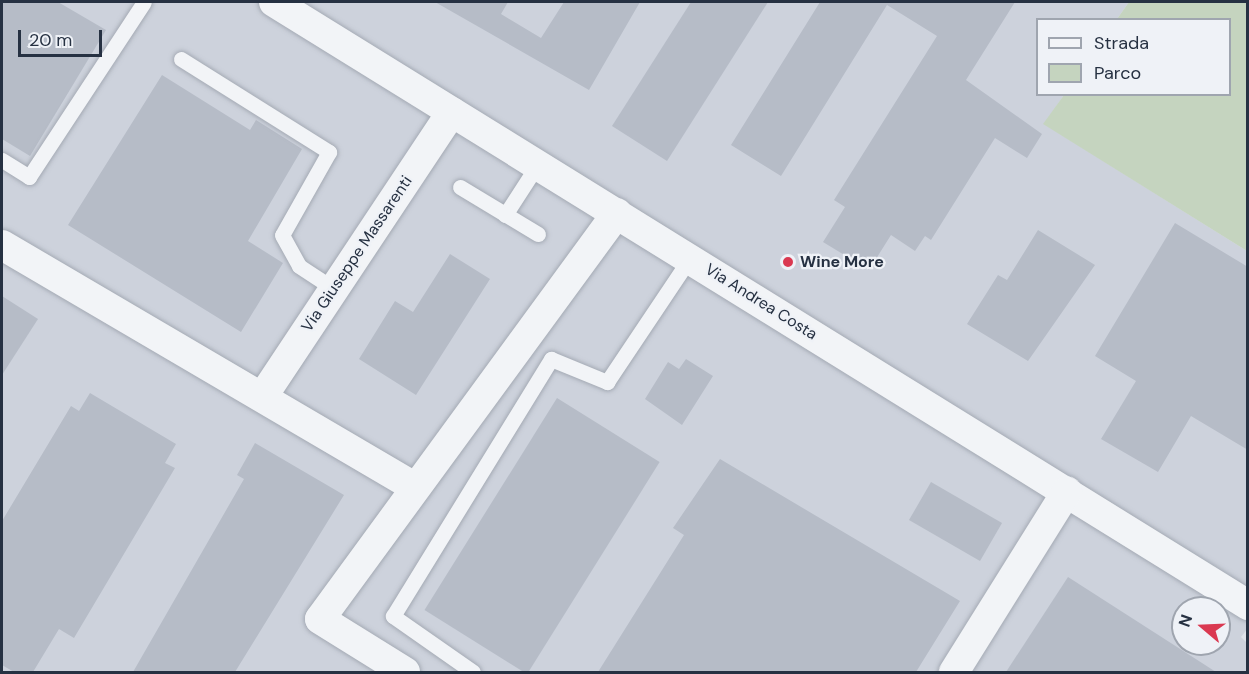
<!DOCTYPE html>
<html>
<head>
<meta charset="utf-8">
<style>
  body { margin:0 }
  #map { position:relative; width:1249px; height:674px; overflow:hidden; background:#dfe3ea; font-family:"DM Sans",sans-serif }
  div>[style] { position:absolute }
  .built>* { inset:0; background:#cdd2dc }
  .green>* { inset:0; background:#c5d4bf }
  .building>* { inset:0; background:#b6bcc7; transform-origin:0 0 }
  .roads { filter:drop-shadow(0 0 2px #a4aab4) drop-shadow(0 0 2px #a4aab4) }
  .lane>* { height:15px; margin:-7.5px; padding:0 7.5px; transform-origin:7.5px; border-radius:7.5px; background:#f2f4f7 }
  .street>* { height:30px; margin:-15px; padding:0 15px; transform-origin:15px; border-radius:15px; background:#f2f4f7 }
  .dots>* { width:16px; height:16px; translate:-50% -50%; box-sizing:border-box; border:3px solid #eff2f7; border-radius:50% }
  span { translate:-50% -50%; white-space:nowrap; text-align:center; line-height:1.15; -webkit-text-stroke:4.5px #eff2f7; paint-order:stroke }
  .street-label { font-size:16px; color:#263142 }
  .poi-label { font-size:16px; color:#263142; font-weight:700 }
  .left { translate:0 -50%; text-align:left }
  .frame { position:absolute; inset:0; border:3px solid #263142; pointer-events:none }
  .legend { position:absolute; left:1036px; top:18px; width:195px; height:78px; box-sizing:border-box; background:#eff2f7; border:2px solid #9fa5af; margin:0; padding:8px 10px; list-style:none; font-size:18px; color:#263142 }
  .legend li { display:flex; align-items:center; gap:12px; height:30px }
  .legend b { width:30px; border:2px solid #9fa5af }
  .north { position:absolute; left:1171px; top:596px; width:60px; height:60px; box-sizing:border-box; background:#eff2f7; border:2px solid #9fa5af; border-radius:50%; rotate:289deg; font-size:16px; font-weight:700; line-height:24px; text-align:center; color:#263142 }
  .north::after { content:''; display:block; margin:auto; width:21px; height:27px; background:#da3951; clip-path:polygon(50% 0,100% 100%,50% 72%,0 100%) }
  .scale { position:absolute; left:18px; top:30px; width:84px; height:27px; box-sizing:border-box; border:3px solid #263142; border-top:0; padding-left:8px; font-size:18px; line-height:21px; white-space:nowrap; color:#263142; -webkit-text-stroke:4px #eff2f7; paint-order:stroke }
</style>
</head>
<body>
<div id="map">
  <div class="built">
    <div style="clip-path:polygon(evenodd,2px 2px,1129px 2px,1117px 19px,1038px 20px,1038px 94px,1064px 95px,1044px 124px,1247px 251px,1248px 628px,1241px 637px,1247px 643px,1247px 672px,2px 672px,2px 2px,1183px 608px,1219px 608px,1219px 644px,1183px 644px,1183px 608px)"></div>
  </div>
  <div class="green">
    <div style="clip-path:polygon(1129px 2px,1247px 2px,1247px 251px,1043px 124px,1064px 95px,1230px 94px,1230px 20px,1117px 19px)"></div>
  </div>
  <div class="building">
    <div style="clip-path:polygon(2px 2px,58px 2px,106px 30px,30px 156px,2px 139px)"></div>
    <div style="clip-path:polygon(435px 2px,508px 2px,501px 14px,541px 38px,564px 2px,640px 2px,589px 90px)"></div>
    <div style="clip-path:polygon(691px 2px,768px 2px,667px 161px,612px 126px)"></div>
    <div style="clip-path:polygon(820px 2px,1015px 2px,966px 80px,1042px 134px,1027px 158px,995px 138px,931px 240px,925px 236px,915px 251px,891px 235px,869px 270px,823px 242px,845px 207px,834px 200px,937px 36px,887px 5px,781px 176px,731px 145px)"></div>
    <div style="clip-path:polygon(162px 75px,250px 130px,256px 120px,302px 149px,248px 241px,283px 263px,241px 332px,68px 225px)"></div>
    <div style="clip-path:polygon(1175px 223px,1248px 267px,1248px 450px,1191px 416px,1158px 472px,1101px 439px,1136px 381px,1095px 356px)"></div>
    <div style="clip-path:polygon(1038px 230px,1095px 265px,1028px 361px,967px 324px,998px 275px,1007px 280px)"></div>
    <div style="clip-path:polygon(450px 254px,490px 279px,416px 395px,359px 359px,395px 301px,413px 312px)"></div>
    <div style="clip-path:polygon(2px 296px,38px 319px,2px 375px)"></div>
    <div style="clip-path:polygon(686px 359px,713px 376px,682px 425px,645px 399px,668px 362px,679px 369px)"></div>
    <div style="clip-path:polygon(90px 393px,176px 444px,165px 463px,175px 468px,74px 638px,59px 629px,33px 672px,14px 672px,2px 665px,2px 521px,71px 406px,79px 411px)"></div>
    <div style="left:557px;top:398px;width:121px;height:250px;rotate:32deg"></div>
    <div style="clip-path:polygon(255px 443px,344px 495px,235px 672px,133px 672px,244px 479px,237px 475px)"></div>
    <div style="clip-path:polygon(720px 459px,960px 601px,916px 672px,598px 672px,684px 535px,673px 528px)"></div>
    <div style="left:931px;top:482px;width:82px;height:44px;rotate:30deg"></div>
    <div style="clip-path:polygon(1068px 577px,1216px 672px,1006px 672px)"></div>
  </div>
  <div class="roads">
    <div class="lane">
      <div style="left:181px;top:59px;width:175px;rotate:32.1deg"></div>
      <div style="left:329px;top:152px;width:95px;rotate:119.5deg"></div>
      <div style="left:282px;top:235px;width:35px;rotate:61deg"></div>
      <div style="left:299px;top:266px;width:42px;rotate:33.3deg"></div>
      <div style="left:2px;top:160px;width:32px;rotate:32deg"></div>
      <div style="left:29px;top:177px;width:209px;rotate:-56.7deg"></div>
      <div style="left:460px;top:187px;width:91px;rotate:31.1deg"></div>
      <div style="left:505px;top:215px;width:61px;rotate:-57.1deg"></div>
      <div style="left:473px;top:672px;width:98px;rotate:-145deg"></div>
      <div style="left:393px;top:616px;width:302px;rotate:-58.4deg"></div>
      <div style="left:551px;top:359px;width:61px;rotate:22.3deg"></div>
      <div style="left:607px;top:382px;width:149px;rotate:-56.2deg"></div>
    </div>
    <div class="street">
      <div style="left:274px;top:2px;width:1146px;rotate:31.76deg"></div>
      <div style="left:2px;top:245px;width:479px;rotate:30.4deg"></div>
      <div style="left:263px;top:396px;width:341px;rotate:-56.4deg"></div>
      <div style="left:405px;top:672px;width:100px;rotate:-148.1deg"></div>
      <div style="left:320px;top:619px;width:503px;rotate:-53.81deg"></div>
      <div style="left:954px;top:672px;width:213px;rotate:-58deg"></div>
    </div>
  </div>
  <div class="dots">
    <div style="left:788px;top:262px;background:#da3951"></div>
  </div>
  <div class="street-label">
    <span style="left:357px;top:254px;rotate:-56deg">Via Giuseppe Massarenti</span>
    <span style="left:761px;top:302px;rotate:32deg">Via Andrea Costa</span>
  </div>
  <div class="poi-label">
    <span class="left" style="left:800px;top:262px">Wine More</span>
  </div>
  <div class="frame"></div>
  <ul class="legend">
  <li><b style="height:8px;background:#f2f4f7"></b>Strada</li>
  <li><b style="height:16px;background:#c5d4bf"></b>Parco</li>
  </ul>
  <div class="north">N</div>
  <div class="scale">20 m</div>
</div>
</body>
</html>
